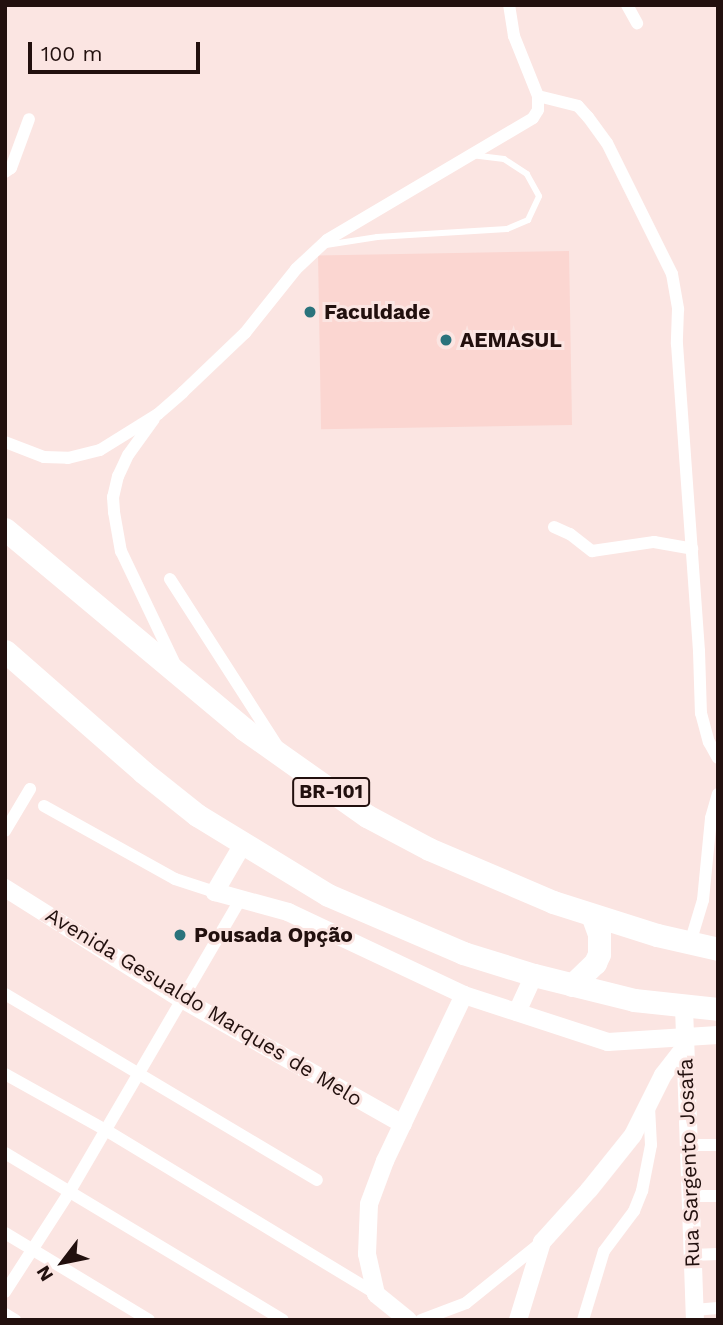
<!DOCTYPE html>
<html>
<head>
<meta charset="utf-8">
<style>
  body { margin:0 }
  #map { position:relative; width:723px; height:1325px; overflow:hidden; background:#fbe5e2; font-family:"Work Sans",sans-serif }
  div>[style] { position:absolute }
  .built>* { inset:0; background:#fbd6d1; transform-origin:0 0 }
  .lane>* { height:6px; margin:-3px; padding:0 3px; transform-origin:3px; border-radius:3px; background:#fff }
  .street>* { height:12px; margin:-6px; padding:0 6px; transform-origin:6px; border-radius:6px; background:#fff }
  .secondary>* { height:18px; margin:-9px; padding:0 9px; transform-origin:9px; border-radius:9px; background:#fff }
  .highway>* { height:23px; margin:-11.5px; padding:0 11.5px; transform-origin:11.5px; border-radius:11.5px; background:#fff }
  .dots>* { width:19px; height:19px; translate:-50% -50%; box-sizing:border-box; border:4px solid #fbe5e2; border-radius:50% }
  span { translate:-50% -50%; white-space:nowrap; text-align:center; line-height:1.15; -webkit-text-stroke:6px #fbe5e2; paint-order:stroke }
  .shield-label span { padding:2px 5px; background:#fbe5e2; border:2px solid; border-radius:5px; -webkit-text-stroke-width:0 }
  .shield-label { font-size:19px; color:#22100e; font-weight:700 }
  .poi-label { font-size:21px; color:#22100e; font-weight:700 }
  .left { translate:0 -50%; text-align:left }
  .street-label { font-size:21px; color:#22100e }
  .frame { position:absolute; inset:0; border:7px solid #22100e; pointer-events:none }
  .north { position:absolute; left:28px; top:1227px; width:70px; height:70px; -webkit-text-stroke:5px #fbe5e2; paint-order:stroke; rotate:238deg; font-size:19px; font-weight:700; line-height:28px; text-align:center; color:#22100e }
  .north::after { content:''; display:block; margin:auto; width:24px; height:32px; background:#22100e; clip-path:polygon(50% 0,100% 100%,50% 72%,0 100%) }
  .scale { position:absolute; left:28px; top:42px; width:172px; height:32px; box-sizing:border-box; border:4px solid #22100e; border-top:0; padding-left:9px; font-size:21px; line-height:24px; white-space:nowrap; color:#22100e; -webkit-text-stroke:5px #fbe5e2; paint-order:stroke }
</style>
</head>
<body>
<div id="map">
  <div class="built">
    <div style="left:569px;top:251px;width:174px;height:251px;rotate:89deg"></div>
  </div>
  <div class="lane">
    <div style="left:326px;top:245px;width:52px;rotate:-8.9deg"></div>
    <div style="left:377px;top:237px;width:130px;rotate:-3.5deg"></div>
    <div style="left:507px;top:229px;width:23px;rotate:-23deg"></div>
    <div style="left:528px;top:220px;width:26px;rotate:-65deg"></div>
    <div style="left:539px;top:196px;width:25px;rotate:-119deg"></div>
    <div style="left:527px;top:174px;width:27px;rotate:-147deg"></div>
    <div style="left:504px;top:159px;width:31px;rotate:-173deg"></div>
  </div>
  <div class="street">
    <div style="left:627px;top:5px;width:21px;rotate:61deg"></div>
    <div style="left:538px;top:96px;width:41px;rotate:14deg"></div>
    <div style="left:578px;top:106px;width:15px;rotate:48deg"></div>
    <div style="left:588px;top:117px;width:32px;rotate:54deg"></div>
    <div style="left:607px;top:143px;width:146px;rotate:63.6deg"></div>
    <div style="left:672px;top:274px;width:36px;rotate:80deg"></div>
    <div style="left:678px;top:309px;width:35px;rotate:92deg"></div>
    <div style="left:677px;top:344px;width:308px;rotate:85.9deg"></div>
    <div style="left:699px;top:651px;width:62px;rotate:88.2deg"></div>
    <div style="left:701px;top:713px;width:30px;rotate:75deg"></div>
    <div style="left:709px;top:742px;width:18px;rotate:61deg"></div>
    <div style="left:5px;top:172px;width:7px;rotate:-34deg"></div>
    <div style="left:11px;top:168px;width:52px;rotate:-69.8deg"></div>
    <div style="left:154px;top:419px;width:44px;rotate:125.8deg"></div>
    <div style="left:128px;top:455px;width:23px;rotate:115deg"></div>
    <div style="left:118px;top:476px;width:22px;rotate:103deg"></div>
    <div style="left:113px;top:497px;width:15px;rotate:86deg"></div>
    <div style="left:114px;top:512px;width:40px;rotate:80deg"></div>
    <div style="left:121px;top:551px;width:125px;rotate:64.5deg"></div>
    <div style="left:5px;top:442px;width:42px;rotate:21deg"></div>
    <div style="left:44px;top:457px;width:24px;rotate:2deg"></div>
    <div style="left:68px;top:458px;width:33px;rotate:-14deg"></div>
    <div style="left:100px;top:450px;width:68px;rotate:-31.8deg"></div>
    <div style="left:158px;top:414px;width:33px;rotate:-41deg"></div>
    <div style="left:183px;top:392px;width:86px;rotate:-43.6deg"></div>
    <div style="left:245px;top:333px;width:82px;rotate:-51.4deg"></div>
    <div style="left:296px;top:269px;width:42px;rotate:-43.1deg"></div>
    <div style="left:327px;top:240px;width:239px;rotate:-30.6deg"></div>
    <div style="left:533px;top:118px;width:9px;rotate:-58deg"></div>
    <div style="left:538px;top:110px;width:14px;rotate:-90deg"></div>
    <div style="left:538px;top:96px;width:65px;rotate:-111.8deg"></div>
    <div style="left:514px;top:36px;width:31px;rotate:-99deg"></div>
    <div style="left:554px;top:527px;width:17px;rotate:24deg"></div>
    <div style="left:570px;top:534px;width:28px;rotate:38deg"></div>
    <div style="left:592px;top:551px;width:63px;rotate:-8.3deg"></div>
    <div style="left:654px;top:542px;width:39px;rotate:10deg"></div>
    <div style="left:170px;top:579px;width:200px;rotate:57.3deg"></div>
    <div style="left:44px;top:806px;width:150px;rotate:29.1deg"></div>
    <div style="left:175px;top:879px;width:42px;rotate:18deg"></div>
    <div style="left:5px;top:831px;width:49px;rotate:-59.2deg"></div>
    <div style="left:690px;top:943px;width:45px;rotate:-73.2deg"></div>
    <div style="left:703px;top:900px;width:82px;rotate:-84.4deg"></div>
    <div style="left:711px;top:818px;width:25px;rotate:-74deg"></div>
    <div style="left:5px;top:994px;width:363px;rotate:30.8deg"></div>
    <div style="left:5px;top:1074px;width:113px;rotate:29.1deg"></div>
    <div style="left:104px;top:1129px;width:318px;rotate:31.2deg"></div>
    <div style="left:689px;top:1145px;width:29px"></div>
    <div style="left:5px;top:1153px;width:324px;rotate:31deg"></div>
    <div style="left:691px;top:1196px;width:27px"></div>
    <div style="left:5px;top:1233px;width:168px;rotate:31.1deg"></div>
    <div style="left:692px;top:1255px;width:26px;rotate:-2deg"></div>
    <div style="left:5px;top:1292px;width:120px;rotate:-57.2deg"></div>
    <div style="left:70px;top:1191px;width:339px;rotate:-59.7deg"></div>
    <div style="left:694px;top:1310px;width:24px;rotate:-5deg"></div>
    <div style="left:5px;top:1314px;width:12px;rotate:31deg"></div>
    <div style="left:421px;top:1320px;width:48px;rotate:-20.7deg"></div>
    <div style="left:466px;top:1303px;width:97px;rotate:-38.8deg"></div>
    <div style="left:583px;top:1320px;width:72px;rotate:-73.1deg"></div>
    <div style="left:604px;top:1251px;width:50px;rotate:-53.1deg"></div>
    <div style="left:634px;top:1211px;width:22px;rotate:-68deg"></div>
    <div style="left:642px;top:1191px;width:47px;rotate:-78.9deg"></div>
    <div style="left:651px;top:1145px;width:39px;rotate:-93deg"></div>
  </div>
  <div class="secondary">
    <div style="left:243px;top:844px;width:56px;rotate:120.3deg"></div>
    <div style="left:215px;top:892px;width:76px;rotate:15.3deg"></div>
    <div style="left:288px;top:912px;width:195px;rotate:25.2deg"></div>
    <div style="left:464px;top:995px;width:151px;rotate:18.1deg"></div>
    <div style="left:608px;top:1042px;width:110px;rotate:-3.6deg"></div>
    <div style="left:5px;top:888px;width:207px;rotate:32.2deg"></div>
    <div style="left:180px;top:998px;width:256px;rotate:29.5deg"></div>
    <div style="left:684px;top:1007px;width:313px;rotate:88deg"></div>
    <div style="left:517px;top:1012px;width:41px;rotate:-65.3deg"></div>
    <div style="left:408px;top:1320px;width:41px;rotate:-140.9deg"></div>
    <div style="left:376px;top:1294px;width:41px;rotate:-102.7deg"></div>
    <div style="left:367px;top:1254px;width:50px;rotate:-87.7deg"></div>
    <div style="left:369px;top:1204px;width:46px;rotate:-69.6deg"></div>
    <div style="left:385px;top:1161px;width:184px;rotate:-64.6deg"></div>
    <div style="left:518px;top:1320px;width:82px;rotate:-72.9deg"></div>
    <div style="left:542px;top:1242px;width:70px;rotate:-47.9deg"></div>
    <div style="left:589px;top:1190px;width:70px;rotate:-51.3deg"></div>
    <div style="left:633px;top:1135px;width:67px;rotate:-63.4deg"></div>
    <div style="left:663px;top:1075px;width:36px;rotate:-52deg"></div>
  </div>
  <div class="highway">
    <div style="left:5px;top:529px;width:312px;rotate:39.9deg"></div>
    <div style="left:244px;top:729px;width:151px;rotate:35.3deg"></div>
    <div style="left:367px;top:816px;width:70px;rotate:28deg"></div>
    <div style="left:429px;top:849px;width:135px;rotate:23.1deg"></div>
    <div style="left:553px;top:902px;width:109px;rotate:17.6deg"></div>
    <div style="left:657px;top:935px;width:63px;rotate:12.9deg"></div>
    <div style="left:5px;top:651px;width:184px;rotate:41.2deg"></div>
    <div style="left:143px;top:772px;width:69px;rotate:38.5deg"></div>
    <div style="left:197px;top:815px;width:153px;rotate:31.4deg"></div>
    <div style="left:328px;top:895px;width:147px;rotate:23.2deg"></div>
    <div style="left:463px;top:953px;width:74px;rotate:17.2deg"></div>
    <div style="left:534px;top:975px;width:103px;rotate:14deg"></div>
    <div style="left:634px;top:1000px;width:84px;rotate:6.1deg"></div>
    <div style="left:572px;top:985px;width:32px;rotate:-44deg"></div>
    <div style="left:595px;top:963px;width:10px;rotate:-66deg"></div>
    <div style="left:599px;top:954px;width:20px;rotate:-90deg"></div>
    <div style="left:599px;top:934px;width:20px;rotate:-110deg"></div>
  </div>
  <div class="dots">
    <div style="left:310px;top:312px;background:#2a737c"></div>
    <div style="left:446px;top:340px;background:#2a737c"></div>
    <div style="left:180px;top:935px;background:#2a737c"></div>
  </div>
  <div class="shield-label">
    <span style="left:331px;top:792px">BR-101</span>
  </div>
  <div class="poi-label">
    <span class="left" style="left:324px;top:312px">Faculdade</span>
    <span class="left" style="left:460px;top:340px">AEMASUL</span>
    <span class="left" style="left:194px;top:935px">Pousada Opção</span>
  </div>
  <div class="street-label">
    <span style="left:204px;top:1007px;rotate:31deg">Avenida Gesualdo Marques de Melo</span>
    <span style="left:689px;top:1163px;rotate:-92deg">Rua Sargento Josafa</span>
  </div>
  <div class="frame"></div>
  <div class="north">N</div>
  <div class="scale">100 m</div>
</div>
</body>
</html>
